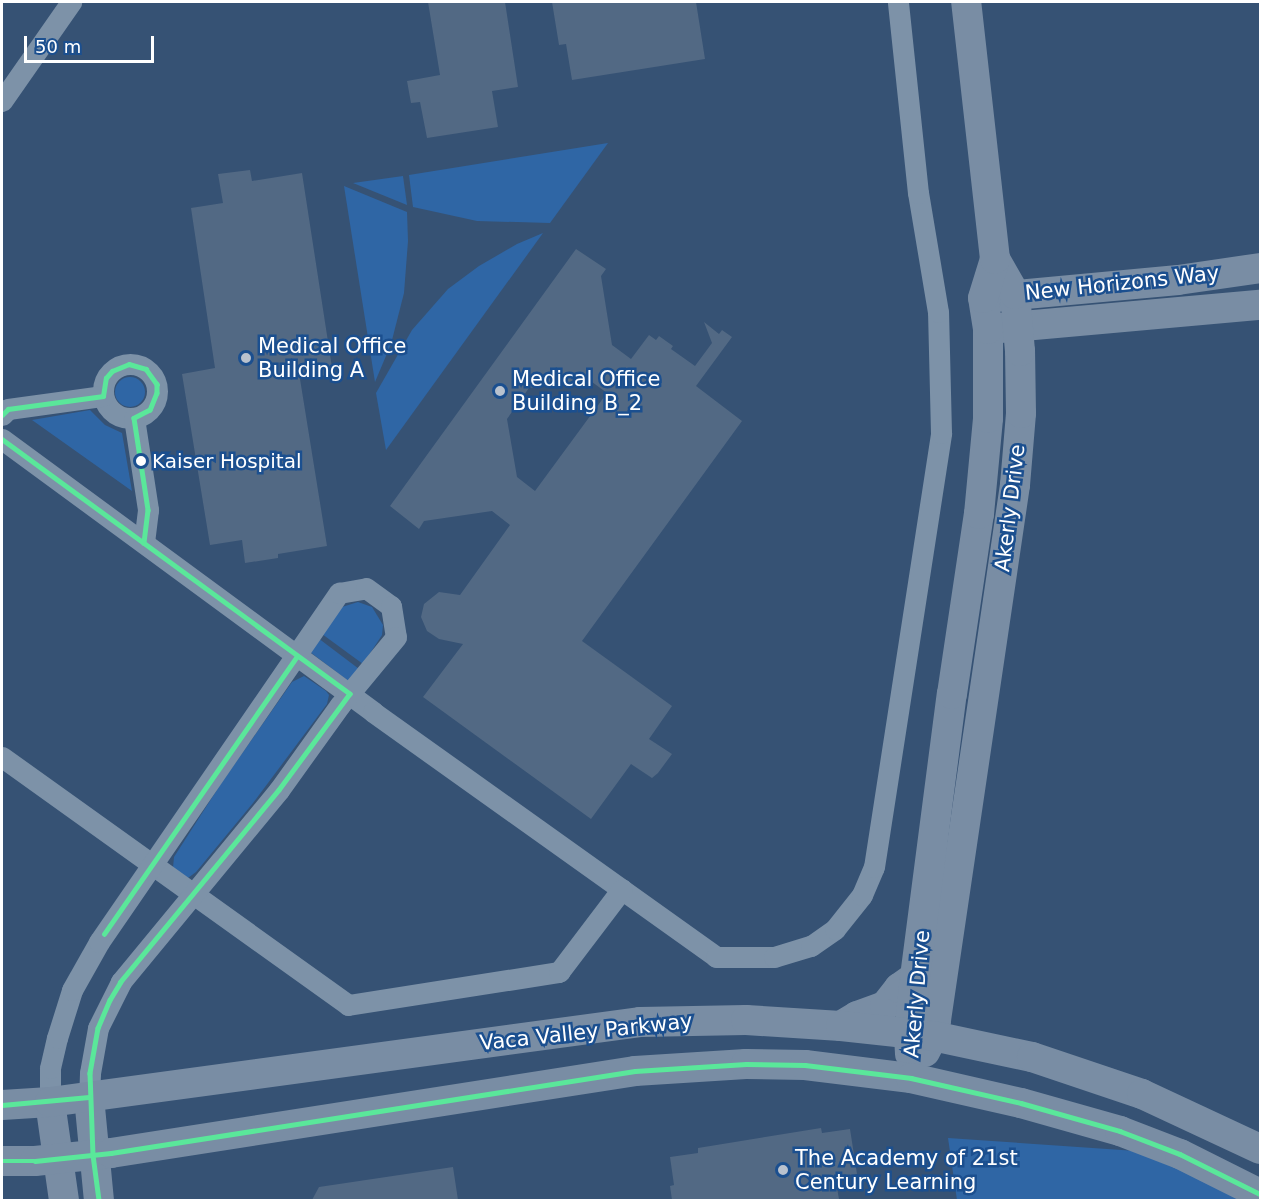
<!DOCTYPE html>
<html>
<head>
<meta charset="utf-8">
<style>
  body { margin:0 }
  #map { position:relative; width:1262px; height:1202px; overflow:hidden; background:#365274; font-family:"DejaVu Sans",sans-serif }
  div>[style] { position:absolute }
  .green>* { inset:0; background:#2f66a5; transform-origin:0 0 }
  .round { border-radius:50% }
  .building>* { inset:0; background:#526984 }
  .street>* { height:21px; margin:-10.5px; padding:0 10.5px; transform-origin:10.5px; border-radius:10.5px; background:#7d92a8 }
  .street>.ring { margin:-10.5px; padding:0; box-sizing:content-box; background:none; border:21px solid #7d92a8; border-radius:50% }
  .secondary>* { height:30px; margin:-15px; padding:0 15px; transform-origin:15px; border-radius:15px; background:#798da4 }
  .bus-1>* { height:4.5px; margin:-2.25px; padding:0 2.25px; transform-origin:2.25px; border-radius:2.25px; background:#5ae79a }
  .dots>* { width:16px; height:16px; translate:-50% -50%; box-sizing:border-box; border:3px solid #1b4f8f; border-radius:50% }
  span { translate:-50% -50%; white-space:nowrap; text-align:center; line-height:1.15; -webkit-text-stroke:5px #1b4f8f; paint-order:stroke }
  .bus-label { font-size:20px; color:#fff }
  .left { translate:0 -50%; text-align:left }
  .street-label { font-size:21px; color:#fff }
  .poi-label { font-size:21px; color:#fff }
  .frame { position:absolute; inset:0; border:3px solid #fff; pointer-events:none }
  .scale { position:absolute; left:24px; top:36px; width:130px; height:27px; box-sizing:border-box; border:3px solid #fff; border-top:0; padding-left:8px; font-size:18px; line-height:21px; white-space:nowrap; color:#fff; -webkit-text-stroke:4px #1b4f8f; paint-order:stroke }
</style>
</head>
<body>
<div id="map">
  <div class="green">
    <div style="clip-path:polygon(608px 143px,550px 223px,477px 221px,413px 207px,409px 175px)"></div>
    <div style="clip-path:polygon(403px 176px,407px 205px,353px 183px)"></div>
    <div style="clip-path:polygon(344px 186px,407px 212px,408px 241px,404px 293px,391px 344px,375px 382px)"></div>
    <div style="clip-path:polygon(543px 233px,386px 450px,376px 393px,412px 330px,448px 289px,479px 266px,517px 244px)"></div>
    <div class="round" style="left:115px;top:377px;width:30px;height:30px"></div>
    <div style="clip-path:polygon(90px 410px,105px 425px,122px 433px,132px 491px,32px 420px)"></div>
    <div style="clip-path:polygon(358px 602px,372px 607px,383px 625px,382px 635px,363px 664px,322px 634px,342px 607px)"></div>
    <div style="left:318px;top:638px;width:51px;height:16px;rotate:37deg"></div>
    <div style="clip-path:polygon(304px 676px,326px 691px,329px 695px,327px 704px,253px 803px,196px 872px,188px 878px,173px 868px,174px 857px,222px 782px,292px 682px)"></div>
    <div style="clip-path:polygon(948px 1138px,1180px 1154px,1260px 1200px,957px 1200px)"></div>
  </div>
  <div class="building">
    <div style="clip-path:polygon(428px 2px,505px 2px,518px 87px,492px 91px,498px 127px,427px 138px,420px 102px,411px 103px,407px 81px,440px 75px)"></div>
    <div style="clip-path:polygon(552px 2px,696px 2px,705px 59px,572px 80px,566px 44px,559px 45px)"></div>
    <div style="clip-path:polygon(250px 170px,252px 181px,302px 173px,333px 374px,300px 379px,327px 546px,278px 554px,278px 558px,245px 563px,242px 540px,210px 545px,182px 374px,215px 368px,191px 208px,223px 203px,218px 174px)"></div>
    <div style="clip-path:polygon(evenodd,576px 249px,606px 269px,601px 276px,612px 345px,631px 359px,649px 335px,656px 340px,659px 336px,673px 346px,671px 349px,695px 366px,712px 343px,704px 322px,719px 334px,722px 330px,732px 337px,696px 386px,742px 421px,582px 641px,672px 706px,649px 739px,672px 754px,658px 773px,652px 778px,631px 764px,591px 819px,423px 697px,463px 644px,439px 639px,427px 631px,421px 617px,424px 604px,439px 592px,460px 595px,510px 525px,492px 511px,424px 521px,419px 529px,390px 506px,576px 249px,588px 379px,607px 393px,535px 491px,517px 477px,507px 419px,529px 388px,588px 379px)"></div>
    <div style="clip-path:polygon(821px 1128px,822px 1133px,850px 1129px,857px 1174px,835px 1177px,839px 1199px,672px 1200px,670px 1186px,674px 1185px,670px 1157px,698px 1153px,698px 1148px)"></div>
    <div style="clip-path:polygon(453px 1167px,458px 1200px,312px 1200px,319px 1187px)"></div>
  </div>
  <div class="street">
    <div style="left:2px;top:101px;width:121px;rotate:-55.1deg"></div>
    <div class="ring" style="left:103px;top:364px;width:33px;height:33px"></div>
    <div style="left:2px;top:415px;width:8px;rotate:-45deg"></div>
    <div style="left:8px;top:409px;width:96px;rotate:-7.8deg"></div>
    <div style="left:134px;top:418px;width:93px;rotate:81.3deg"></div>
    <div style="left:148px;top:510px;width:33px;rotate:97deg"></div>
    <div style="left:2px;top:439px;width:461px;rotate:36.3deg"></div>
    <div style="left:373px;top:712px;width:422px;rotate:35.5deg"></div>
    <div style="left:716px;top:957px;width:58px"></div>
    <div style="left:774px;top:957px;width:39px;rotate:-17deg"></div>
    <div style="left:811px;top:946px;width:29px;rotate:-35deg"></div>
    <div style="left:835px;top:929px;width:43px;rotate:-51.5deg"></div>
    <div style="left:862px;top:895px;width:30px;rotate:-67deg"></div>
    <div style="left:874px;top:867px;width:439px;rotate:-81.2deg"></div>
    <div style="left:941px;top:433px;width:121px;rotate:-91.4deg"></div>
    <div style="left:938px;top:312px;width:121px;rotate:-99.5deg"></div>
    <div style="left:918px;top:193px;width:192px;rotate:-96deg"></div>
    <div style="left:2px;top:757px;width:426px;rotate:35.6deg"></div>
    <div style="left:348px;top:1005px;width:214px;rotate:-8.9deg"></div>
    <div style="left:559px;top:972px;width:104px;rotate:-52.8deg"></div>
    <div style="left:50px;top:1102px;width:34px;rotate:-90deg"></div>
    <div style="left:50px;top:1068px;width:31px;rotate:-77deg"></div>
    <div style="left:57px;top:1038px;width:50px;rotate:-72.6deg"></div>
    <div style="left:72px;top:990px;width:55px;rotate:-60.6deg"></div>
    <div style="left:99px;top:942px;width:424px;rotate:-55.5deg"></div>
    <div style="left:339px;top:593px;width:27px;rotate:-10deg"></div>
    <div style="left:366px;top:588px;width:31px;rotate:36deg"></div>
    <div style="left:391px;top:606px;width:31px;rotate:81deg"></div>
    <div style="left:396px;top:637px;width:88px;rotate:129.5deg"></div>
    <div style="left:340px;top:705px;width:105px;rotate:125.7deg"></div>
    <div style="left:279px;top:790px;width:249px;rotate:129.5deg"></div>
    <div style="left:121px;top:982px;width:51px;rotate:116.6deg"></div>
    <div style="left:98px;top:1028px;width:46px;rotate:100.1deg"></div>
    <div style="left:90px;top:1073px;width:24px;rotate:92deg"></div>
  </div>
  <div class="secondary">
    <div style="left:995px;top:297px;width:184px;rotate:-5.3deg"></div>
    <div style="left:1178px;top:280px;width:83px;rotate:-8.3deg"></div>
    <div style="left:1000px;top:328px;width:261px;rotate:-5.1deg"></div>
    <div style="left:842px;top:1025px;width:17px;rotate:-31deg"></div>
    <div style="left:857px;top:1016px;width:30px;rotate:-20deg"></div>
    <div style="left:885px;top:1006px;width:23px;rotate:-52deg"></div>
    <div style="left:899px;top:988px;width:19px;rotate:-35deg"></div>
    <div style="left:925px;top:1052px;width:18px;rotate:-63deg"></div>
    <div style="left:933px;top:1036px;width:16px;rotate:-79deg"></div>
    <div style="left:936px;top:1020px;width:541px;rotate:-81.6deg"></div>
    <div style="left:1015px;top:485px;width:72px;rotate:-85.2deg"></div>
    <div style="left:1021px;top:413px;width:62px;rotate:-90.9deg"></div>
    <div style="left:1020px;top:351px;width:57px;rotate:-95deg"></div>
    <div style="left:1015px;top:294px;width:40px;rotate:-119.7deg"></div>
    <div style="left:910px;top:1054px;width:20px;rotate:-93deg"></div>
    <div style="left:909px;top:1034px;width:57px;rotate:-84deg"></div>
    <div style="left:915px;top:977px;width:285px;rotate:-82.6deg"></div>
    <div style="left:952px;top:694px;width:182px;rotate:-81.5deg"></div>
    <div style="left:979px;top:514px;width:96px;rotate:-84.6deg"></div>
    <div style="left:988px;top:418px;width:89px;rotate:-90deg"></div>
    <div style="left:988px;top:329px;width:31px;rotate:-99deg"></div>
    <div style="left:983px;top:298px;width:41px;rotate:-72.9deg"></div>
    <div style="left:995px;top:259px;width:259px;rotate:-96.4deg"></div>
    <div style="left:89px;top:1097px;width:103px;rotate:84.5deg"></div>
    <div style="left:50px;top:1102px;width:99px;rotate:81.9deg"></div>
    <div style="left:2px;top:1105px;width:48px;rotate:-3.6deg"></div>
    <div style="left:50px;top:1102px;width:595px;rotate:-7.72deg"></div>
    <div style="left:640px;top:1022px;width:106px;rotate:-1.1deg"></div>
    <div style="left:746px;top:1020px;width:95px;rotate:3.6deg"></div>
    <div style="left:841px;top:1026px;width:93px;rotate:6.2deg"></div>
    <div style="left:933px;top:1036px;width:101px;rotate:12deg"></div>
    <div style="left:1032px;top:1057px;width:116px;rotate:18.6deg"></div>
    <div style="left:1142px;top:1094px;width:130px;rotate:25deg"></div>
    <div style="left:2px;top:1161px;width:33px"></div>
    <div style="left:35px;top:1161px;width:76px;rotate:-6deg"></div>
    <div style="left:111px;top:1153px;width:530px;rotate:-8.89deg"></div>
    <div style="left:635px;top:1071px;width:111px;rotate:-3.6deg"></div>
    <div style="left:746px;top:1064px;width:59px;rotate:1deg"></div>
    <div style="left:805px;top:1065px;width:107px;rotate:7deg"></div>
    <div style="left:911px;top:1078px;width:113px;rotate:12.8deg"></div>
    <div style="left:1021px;top:1103px;width:103px;rotate:15.8deg"></div>
    <div style="left:1120px;top:1131px;width:64px;rotate:21deg"></div>
    <div style="left:1180px;top:1154px;width:89px;rotate:26.6deg"></div>
  </div>
  <div class="bus-1">
    <div style="left:2px;top:415px;width:8px;rotate:-45deg"></div>
    <div style="left:8px;top:409px;width:96px;rotate:-7.8deg"></div>
    <div style="left:103px;top:396px;width:18px;rotate:-81deg"></div>
    <div style="left:106px;top:378px;width:9px;rotate:-49deg"></div>
    <div style="left:112px;top:371px;width:18px;rotate:-22deg"></div>
    <div style="left:129px;top:364px;width:18px;rotate:16deg"></div>
    <div style="left:146px;top:369px;width:19px;rotate:54deg"></div>
    <div style="left:157px;top:384px;width:9px;rotate:90deg"></div>
    <div style="left:157px;top:393px;width:18px;rotate:112deg"></div>
    <div style="left:150px;top:410px;width:18px;rotate:153deg"></div>
    <div style="left:134px;top:418px;width:93px;rotate:81.3deg"></div>
    <div style="left:148px;top:510px;width:33px;rotate:97deg"></div>
    <div style="left:2px;top:439px;width:431px;rotate:36.2deg"></div>
    <div style="left:350px;top:694px;width:119px;rotate:126.5deg"></div>
    <div style="left:279px;top:790px;width:249px;rotate:129.5deg"></div>
    <div style="left:121px;top:982px;width:21px;rotate:121deg"></div>
    <div style="left:110px;top:1000px;width:30px;rotate:113deg"></div>
    <div style="left:98px;top:1028px;width:46px;rotate:100.1deg"></div>
    <div style="left:90px;top:1073px;width:82px;rotate:87.9deg"></div>
    <div style="left:93px;top:1155px;width:45px;rotate:82.4deg"></div>
    <div style="left:104px;top:934px;width:338px;rotate:-55.2deg"></div>
    <div style="left:2px;top:1105px;width:87px;rotate:-5.3deg"></div>
    <div style="left:2px;top:1161px;width:33px"></div>
    <div style="left:35px;top:1161px;width:76px;rotate:-6deg"></div>
    <div style="left:111px;top:1153px;width:530px;rotate:-8.89deg"></div>
    <div style="left:635px;top:1071px;width:111px;rotate:-3.6deg"></div>
    <div style="left:746px;top:1064px;width:59px;rotate:1deg"></div>
    <div style="left:805px;top:1065px;width:107px;rotate:7deg"></div>
    <div style="left:911px;top:1078px;width:113px;rotate:12.8deg"></div>
    <div style="left:1021px;top:1103px;width:103px;rotate:15.8deg"></div>
    <div style="left:1120px;top:1131px;width:64px;rotate:21deg"></div>
    <div style="left:1180px;top:1154px;width:89px;rotate:26.6deg"></div>
  </div>
  <div class="dots">
    <div style="left:246px;top:358px;background:#b9c2ce"></div>
    <div style="left:500px;top:391px;background:#b9c2ce"></div>
    <div style="left:141px;top:461px;background:#fff"></div>
    <div style="left:783px;top:1170px;background:#b9c2ce"></div>
  </div>
  <div class="bus-label">
    <span class="left" style="left:152px;top:461px">Kaiser Hospital</span>
  </div>
  <div class="street-label">
    <span style="left:1122px;top:283px;rotate:-6deg">New Horizons Way</span>
    <span style="left:1010px;top:508px;rotate:-83deg">Akerly Drive</span>
    <span style="left:917px;top:994px;rotate:-85deg">Akerly Drive</span>
    <span style="left:586px;top:1032px;rotate:-6deg">Vaca Valley Parkway</span>
  </div>
  <div class="poi-label">
    <span class="left" style="left:258px;top:358px">Medical Office<br>Building A</span>
    <span class="left" style="left:512px;top:391px">Medical Office<br>Building B_2</span>
    <span class="left" style="left:795px;top:1170px">The Academy of 21st<br>Century Learning</span>
  </div>
  <div class="frame"></div>
  <div class="scale">50 m</div>
</div>
</body>
</html>
